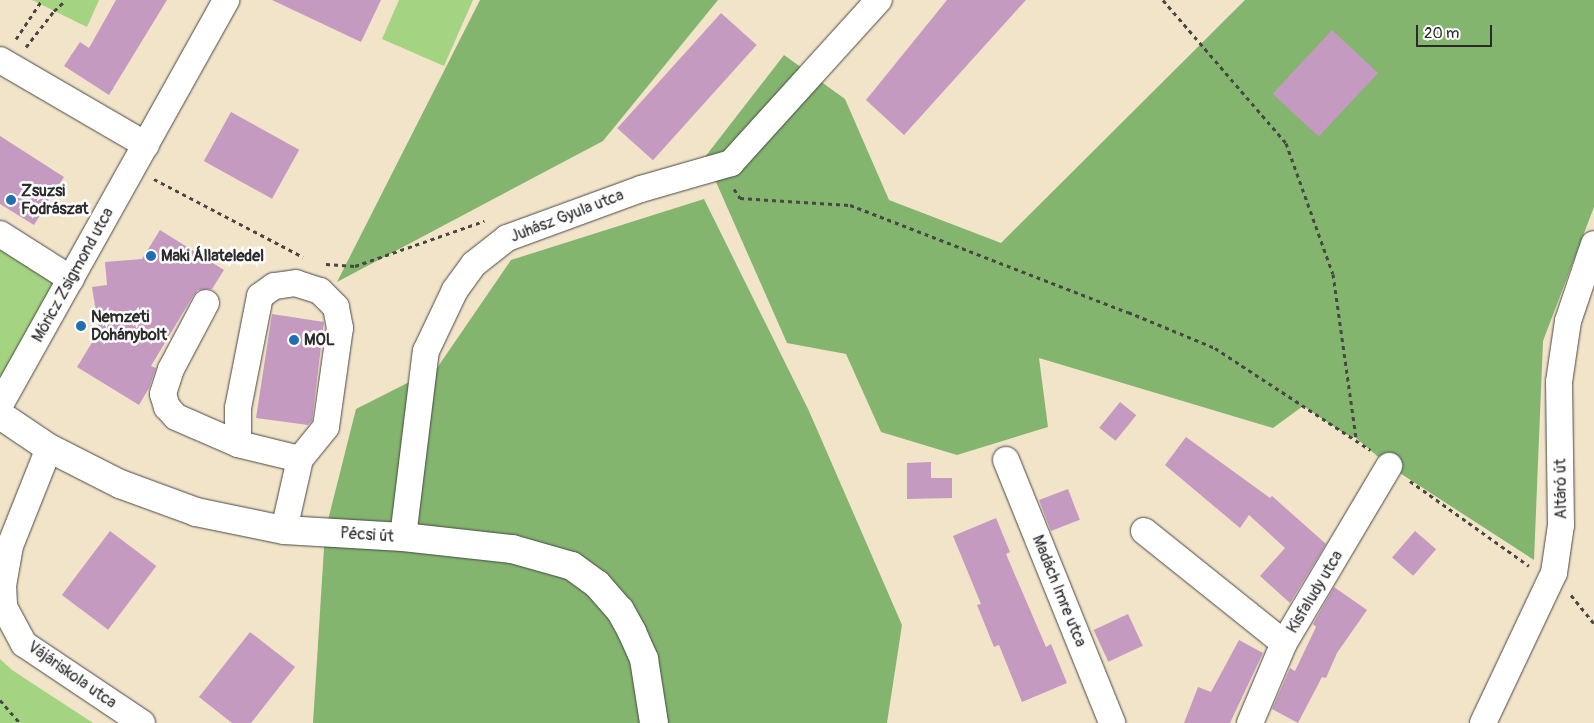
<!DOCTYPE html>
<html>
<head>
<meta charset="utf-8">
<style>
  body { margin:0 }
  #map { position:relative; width:1594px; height:723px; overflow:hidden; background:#f1e4c9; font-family:Pangolin,sans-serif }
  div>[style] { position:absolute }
  .green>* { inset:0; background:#a4d381 }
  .forest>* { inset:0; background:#83b56f }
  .building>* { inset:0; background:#c59ac1; transform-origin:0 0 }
  .path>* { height:3px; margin-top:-1.5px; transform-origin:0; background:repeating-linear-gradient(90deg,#494743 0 4px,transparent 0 8px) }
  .roads { filter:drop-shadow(0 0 1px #494743) drop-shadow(0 0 1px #494743) }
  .minor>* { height:26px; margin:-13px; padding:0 13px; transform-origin:13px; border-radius:13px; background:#fff }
  .major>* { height:28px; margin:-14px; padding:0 14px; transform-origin:14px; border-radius:14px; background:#fff }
  .dots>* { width:14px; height:14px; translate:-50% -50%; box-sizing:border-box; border:2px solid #fff; border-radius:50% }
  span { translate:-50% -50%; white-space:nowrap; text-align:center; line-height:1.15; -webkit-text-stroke:5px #fff; paint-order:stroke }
  .poi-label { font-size:16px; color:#2b2b2b; font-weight:700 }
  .left { translate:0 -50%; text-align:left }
  .street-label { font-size:16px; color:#2b2b2b }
  .scale { position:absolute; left:1416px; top:25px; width:76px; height:22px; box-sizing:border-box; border:2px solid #2b2b2b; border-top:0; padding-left:6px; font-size:15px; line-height:18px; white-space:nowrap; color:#2b2b2b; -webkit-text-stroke:4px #fff; paint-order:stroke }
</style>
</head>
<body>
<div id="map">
  <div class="green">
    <div style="clip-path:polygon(32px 0,99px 0,87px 27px)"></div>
    <div style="clip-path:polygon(399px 0,473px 0,444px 66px,382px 39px)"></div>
    <div style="clip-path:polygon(0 234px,71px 279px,0 405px)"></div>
    <div style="clip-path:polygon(0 659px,12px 670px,93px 723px,0 723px)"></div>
  </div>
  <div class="forest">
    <div style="clip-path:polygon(480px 0,718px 0,603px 141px,337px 282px)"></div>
    <div style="clip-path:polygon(1245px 0,1594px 0,1594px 207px,1543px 341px,1534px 560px,1389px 466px,1356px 438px,1345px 434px,1303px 406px,1273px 428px,1039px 358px,1048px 427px,957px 455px,881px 432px,846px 354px,787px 343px,705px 157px,784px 55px,845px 99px,889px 200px,1001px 243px)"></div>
    <div style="clip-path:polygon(704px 199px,809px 411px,902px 625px,887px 723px,313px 723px,325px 532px,356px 409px,437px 368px,511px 260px)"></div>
  </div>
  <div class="building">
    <div style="clip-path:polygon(116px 0,167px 0,109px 95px,64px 66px,80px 42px,89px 48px)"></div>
    <div style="clip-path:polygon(272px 0,381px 0,361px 42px)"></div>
    <div style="clip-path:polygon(947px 0,1026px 0,904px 135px,866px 100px)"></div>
    <div style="left:721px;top:13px;width:48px;height:155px;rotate:42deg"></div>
    <div style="left:1332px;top:30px;width:63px;height:87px;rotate:43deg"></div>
    <div style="left:231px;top:112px;width:78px;height:56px;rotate:29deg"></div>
    <div style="clip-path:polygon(0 136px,64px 177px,34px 225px,0 204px)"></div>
    <div style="clip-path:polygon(160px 230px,224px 270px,212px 289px,198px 290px,193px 296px,151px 366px,156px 368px,149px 388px,139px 405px,77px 367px,99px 331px,92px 287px,107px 285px,105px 262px,142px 259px)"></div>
    <div style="clip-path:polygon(272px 314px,324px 322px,312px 421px,308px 425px,256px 418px)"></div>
    <div style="left:1120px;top:402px;width:21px;height:33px;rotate:39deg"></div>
    <div style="clip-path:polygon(1186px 437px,1270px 498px,1272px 496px,1326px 544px,1290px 603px,1260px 576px,1285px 548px,1249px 515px,1240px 528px,1165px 465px)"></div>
    <div style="clip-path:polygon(931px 462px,931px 478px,952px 478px,952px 498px,907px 499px,907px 463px)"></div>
    <div style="left:1068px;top:489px;width:33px;height:31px;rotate:69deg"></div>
    <div style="clip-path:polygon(996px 518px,1010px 552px,1006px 554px,1046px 647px,1051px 644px,1067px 683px,1022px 702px,999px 645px,994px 647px,977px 605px,981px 604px,953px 536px)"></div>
    <div style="left:110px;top:531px;width:58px;height:80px;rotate:37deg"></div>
    <div style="left:1415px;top:531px;width:28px;height:35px;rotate:41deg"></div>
    <div style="clip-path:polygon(1334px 587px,1367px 610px,1337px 653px,1326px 678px,1322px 677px,1298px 723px,1272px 709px,1290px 668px,1295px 671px,1316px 627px,1313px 624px)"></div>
    <div style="left:1128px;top:614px;width:35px;height:38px;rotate:65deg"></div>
    <div style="clip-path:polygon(250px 632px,295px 667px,251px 723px,232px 723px,199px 697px)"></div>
    <div style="clip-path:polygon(1239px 640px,1263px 653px,1230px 723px,1184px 723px,1198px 687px,1211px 692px)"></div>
  </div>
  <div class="path">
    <div style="left:1163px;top:0;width:189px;rotate:49.3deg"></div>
    <div style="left:1286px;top:143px;width:139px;rotate:70.3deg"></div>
    <div style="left:1333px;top:274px;width:166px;rotate:82deg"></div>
    <div style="left:16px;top:39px;width:47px;rotate:-56.3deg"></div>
    <div style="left:26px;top:47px;width:46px;rotate:-52.1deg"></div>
    <div style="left:54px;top:11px;width:16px;rotate:-43deg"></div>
    <div style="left:154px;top:179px;width:168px;rotate:27.6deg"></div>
    <div style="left:734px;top:189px;width:11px;rotate:56deg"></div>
    <div style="left:740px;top:198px;width:110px;rotate:3.6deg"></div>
    <div style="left:850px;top:205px;width:298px;rotate:21.1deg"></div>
    <div style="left:1128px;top:312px;width:94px;rotate:22.5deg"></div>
    <div style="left:1215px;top:348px;width:186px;rotate:33.3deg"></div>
    <div style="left:326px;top:264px;width:29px;rotate:4deg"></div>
    <div style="left:355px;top:266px;width:137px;rotate:-19.2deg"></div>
    <div style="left:1410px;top:481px;width:146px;rotate:35.5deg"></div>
    <div style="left:1571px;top:595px;width:36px;rotate:51deg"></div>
    <div style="left:0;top:700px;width:30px;rotate:49deg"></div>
  </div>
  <div class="roads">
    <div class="minor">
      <div style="left:0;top:60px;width:169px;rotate:30.2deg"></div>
      <div style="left:0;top:234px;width:84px;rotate:32.4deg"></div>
      <div style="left:206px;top:303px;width:75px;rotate:117.9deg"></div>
      <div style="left:171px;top:369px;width:26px;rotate:108deg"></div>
      <div style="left:163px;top:394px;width:14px;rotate:73deg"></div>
      <div style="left:167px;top:407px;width:13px;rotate:48deg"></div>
      <div style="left:176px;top:417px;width:68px;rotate:23.5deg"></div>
      <div style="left:0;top:405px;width:464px;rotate:-60.8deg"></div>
      <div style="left:49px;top:448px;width:105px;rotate:111.7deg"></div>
      <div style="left:10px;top:546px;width:40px;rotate:100deg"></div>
      <div style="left:3px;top:585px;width:22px;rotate:87deg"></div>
      <div style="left:4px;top:607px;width:42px;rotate:61.6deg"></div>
      <div style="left:24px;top:644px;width:142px;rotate:33.8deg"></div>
      <div style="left:1006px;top:460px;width:284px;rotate:68deg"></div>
      <div style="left:284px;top:530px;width:73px;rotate:-77.3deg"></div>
      <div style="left:300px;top:459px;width:41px;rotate:-50.9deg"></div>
      <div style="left:326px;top:427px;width:100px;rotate:-82deg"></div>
      <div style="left:340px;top:328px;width:21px;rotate:-101deg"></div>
      <div style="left:336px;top:307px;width:23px;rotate:-135deg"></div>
      <div style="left:320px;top:291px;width:25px;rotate:-162deg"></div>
      <div style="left:296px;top:283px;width:22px;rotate:172deg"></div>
      <div style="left:274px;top:286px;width:17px;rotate:144deg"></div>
      <div style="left:260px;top:296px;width:114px;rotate:101.1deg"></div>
      <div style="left:238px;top:408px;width:36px;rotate:90deg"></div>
      <div style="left:238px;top:444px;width:64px;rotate:13.6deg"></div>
      <div style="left:1144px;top:531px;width:179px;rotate:38.7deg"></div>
      <div style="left:403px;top:537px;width:187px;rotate:-83deg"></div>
      <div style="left:426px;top:351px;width:68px;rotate:-64.6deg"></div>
      <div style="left:455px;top:290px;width:32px;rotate:-54deg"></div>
      <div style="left:474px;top:264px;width:42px;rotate:-38.2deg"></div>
      <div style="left:507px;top:238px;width:143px;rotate:-20.1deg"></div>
      <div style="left:641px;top:189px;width:94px;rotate:-16.1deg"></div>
      <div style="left:731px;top:163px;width:220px;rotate:-47.8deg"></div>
      <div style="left:1250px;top:723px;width:87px;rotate:-67deg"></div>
      <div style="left:1284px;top:643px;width:206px;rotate:-59.3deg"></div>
      <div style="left:1483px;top:723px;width:166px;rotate:-64.7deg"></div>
      <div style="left:1554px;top:573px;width:49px;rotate:-81.7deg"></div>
      <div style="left:1561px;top:525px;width:143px;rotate:-90.8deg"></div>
      <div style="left:1559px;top:382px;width:62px;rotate:-81.6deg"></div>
      <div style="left:1568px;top:321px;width:81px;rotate:-71.3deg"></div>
    </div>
    <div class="major">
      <div style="left:0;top:415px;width:59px;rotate:34deg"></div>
      <div style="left:49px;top:448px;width:80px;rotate:26.9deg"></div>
      <div style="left:120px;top:484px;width:81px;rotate:20.2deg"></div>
      <div style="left:196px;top:512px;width:90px;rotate:11.6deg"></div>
      <div style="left:284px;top:530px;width:119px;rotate:3.4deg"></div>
      <div style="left:403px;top:537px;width:110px;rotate:6.3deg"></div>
      <div style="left:512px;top:549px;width:62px;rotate:15.8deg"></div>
      <div style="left:572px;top:566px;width:31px;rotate:36deg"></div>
      <div style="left:597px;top:584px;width:35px;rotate:49deg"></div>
      <div style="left:620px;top:610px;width:25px;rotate:61deg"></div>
      <div style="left:632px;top:632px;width:30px;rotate:66deg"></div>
      <div style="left:644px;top:659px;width:65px;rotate:81.1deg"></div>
    </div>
  </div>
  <div class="dots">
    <div style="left:11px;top:200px;background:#1f6fb2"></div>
    <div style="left:151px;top:256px;background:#1f6fb2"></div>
    <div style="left:81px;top:326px;background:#1f6fb2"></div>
    <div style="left:294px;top:340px;background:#1f6fb2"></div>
  </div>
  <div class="poi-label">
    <span class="left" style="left:21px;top:200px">Zsuzsi<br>Fodrászat</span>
    <span class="left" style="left:161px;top:256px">Maki Állateledel</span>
    <span class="left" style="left:91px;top:326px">Nemzeti<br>Dohánybolt</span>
    <span class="left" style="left:304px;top:340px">MOL</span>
  </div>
  <div class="street-label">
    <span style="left:567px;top:216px;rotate:-21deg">Juhász Gyula utca</span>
    <span style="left:73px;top:275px;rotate:-61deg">Móricz Zsigmond utca</span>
    <span style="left:1561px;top:489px;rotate:-91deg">Altáró út</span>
    <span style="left:367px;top:535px;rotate:4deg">Pécsi út</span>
    <span style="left:1059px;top:591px;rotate:68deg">Madách Imre utca</span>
    <span style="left:1315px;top:592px;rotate:-59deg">Kisfaludy utca</span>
    <span style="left:72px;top:675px;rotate:35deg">Vájáriskola utca</span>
  </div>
  <div class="scale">20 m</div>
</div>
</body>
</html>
